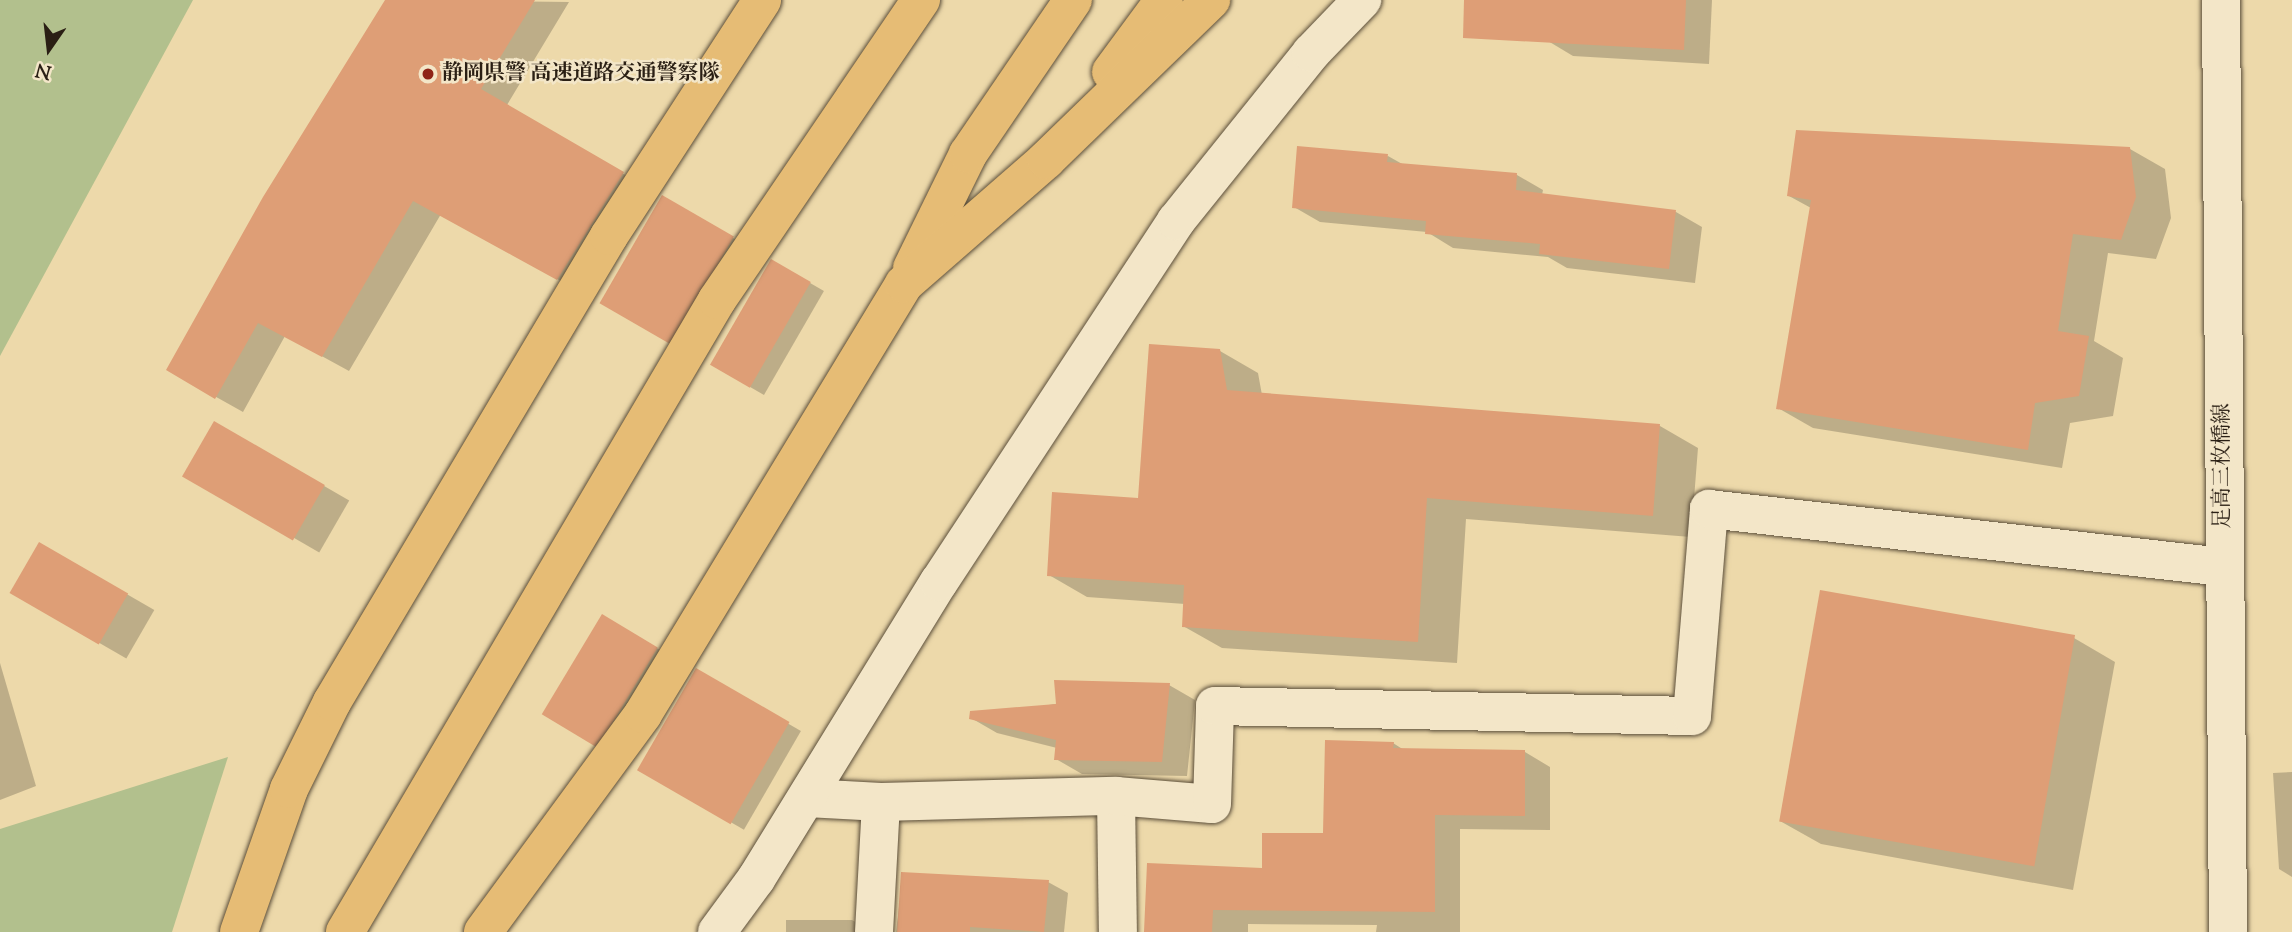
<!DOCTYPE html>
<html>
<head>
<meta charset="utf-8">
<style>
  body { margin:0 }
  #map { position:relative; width:2292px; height:932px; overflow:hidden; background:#edd9aa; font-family:"Sorts Mill Goudy","Noto Serif JP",serif }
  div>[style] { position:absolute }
  .green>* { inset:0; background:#b2c08d }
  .shadow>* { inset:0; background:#0003; transform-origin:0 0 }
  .building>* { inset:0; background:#de9e76; transform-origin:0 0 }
  .roads { filter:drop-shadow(0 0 2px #5b4e3a) drop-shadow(0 0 2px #5b4e3a) }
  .street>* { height:38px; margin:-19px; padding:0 19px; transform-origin:19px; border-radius:19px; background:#f3e6c8 }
  .secondary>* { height:38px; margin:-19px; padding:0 19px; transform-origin:19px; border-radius:19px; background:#f3e6c8 }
  .highway>* { height:38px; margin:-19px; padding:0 19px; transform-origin:19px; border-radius:19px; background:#e6bc75 }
  .dots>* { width:19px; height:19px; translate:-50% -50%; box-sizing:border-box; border:4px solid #f3e6c8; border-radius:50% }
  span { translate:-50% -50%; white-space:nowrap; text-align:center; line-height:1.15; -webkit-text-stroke:5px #f3e6c8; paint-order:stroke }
  .poi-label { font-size:21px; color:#2a1f14; font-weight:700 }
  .left { translate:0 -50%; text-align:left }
  .street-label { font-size:21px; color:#2a1f14 }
  .north { position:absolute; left:14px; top:14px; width:70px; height:70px; -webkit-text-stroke:5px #f3e6c8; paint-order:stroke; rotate:194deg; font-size:19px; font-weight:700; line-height:28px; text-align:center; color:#2a1f14 }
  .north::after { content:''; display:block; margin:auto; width:24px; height:32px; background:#2a1f14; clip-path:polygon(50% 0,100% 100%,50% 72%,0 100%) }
</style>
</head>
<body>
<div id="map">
  <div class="green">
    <div style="clip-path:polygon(0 0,193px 0,0 356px)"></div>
    <div style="clip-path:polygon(228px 757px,172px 932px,0 932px,0 829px)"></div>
  </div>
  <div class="shadow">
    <div style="clip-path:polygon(386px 0,569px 2px,507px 105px,649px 189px,584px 294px,441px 214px,349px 371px,285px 336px,243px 412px,168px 370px)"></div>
    <div style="clip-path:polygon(1550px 0,1712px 0,1709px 64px,1573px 56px,1548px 41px)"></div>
    <div style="clip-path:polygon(2130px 149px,2165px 169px,2171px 218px,2156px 259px,2108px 253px,2094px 341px,2123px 358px,2113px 416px,2070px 423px,2062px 468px,1813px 428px,1778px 408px,1811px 208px,1789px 196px)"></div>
    <div style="clip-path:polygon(1388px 156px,1404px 165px,1517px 175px,1543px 190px,1542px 195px,1676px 212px,1702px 227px,1695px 283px,1567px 268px,1548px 257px,1453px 248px,1427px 232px,1320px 222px,1294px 207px)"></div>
    <div style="left:662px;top:197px;width:97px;height:122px;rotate:30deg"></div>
    <div style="left:772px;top:261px;width:60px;height:120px;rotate:30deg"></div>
    <div style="clip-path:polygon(1220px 351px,1258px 373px,1262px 395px,1660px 426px,1698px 448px,1691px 537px,1466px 519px,1457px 663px,1222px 648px,1183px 626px,1185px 604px,1087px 597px,1049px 575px,1139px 500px)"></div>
    <div style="left:215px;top:423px;width:155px;height:60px;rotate:30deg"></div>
    <div style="left:40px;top:544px;width:132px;height:56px;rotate:30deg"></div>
    <div style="left:603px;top:617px;width:78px;height:114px;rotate:30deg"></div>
    <div style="clip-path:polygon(2074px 638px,2115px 662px,2073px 890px,1821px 844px,1780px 821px)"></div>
    <div style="clip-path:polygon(0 663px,36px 786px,0 800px)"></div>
    <div style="left:697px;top:671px;width:120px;height:114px;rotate:30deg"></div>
    <div style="clip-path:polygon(1169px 685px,1195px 700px,1187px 776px,1082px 774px,1056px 759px,1057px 748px,997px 733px,971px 718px)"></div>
    <div style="clip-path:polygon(1393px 743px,1404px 750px,1525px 752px,1550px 767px,1550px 830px,1460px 829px,1460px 932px,1376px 932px,1377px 925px,1248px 924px,1248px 932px,1146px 932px,1325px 835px)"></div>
    <div style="clip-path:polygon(2292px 772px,2292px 877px,2279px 869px,2273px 773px)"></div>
    <div style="clip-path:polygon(903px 874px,1048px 882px,1068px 893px,1064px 932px,896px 932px)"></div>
    <div style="clip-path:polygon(786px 920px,852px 920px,872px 932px,786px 932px)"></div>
  </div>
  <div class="building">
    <div style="clip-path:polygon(385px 0,535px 0,481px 89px,624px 172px,557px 280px,413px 201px,322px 357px,258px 323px,215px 399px,166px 370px,263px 197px)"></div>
    <div style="clip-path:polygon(1464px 0,1686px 0,1684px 50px,1463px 38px)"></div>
    <div style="clip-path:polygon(1796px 130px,2130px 147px,2136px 197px,2121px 240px,2073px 234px,2058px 331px,2089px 336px,2079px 396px,2035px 403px,2028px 450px,1776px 409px,1811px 200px,1787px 196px)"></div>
    <div style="clip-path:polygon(1297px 146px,1388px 154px,1387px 162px,1517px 173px,1516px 190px,1676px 210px,1669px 269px,1539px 254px,1540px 244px,1425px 234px,1426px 221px,1292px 208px)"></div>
    <div style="left:662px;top:195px;width:83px;height:125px;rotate:30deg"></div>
    <div style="left:771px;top:259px;width:46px;height:122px;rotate:30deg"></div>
    <div style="clip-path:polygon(1149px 344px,1220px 349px,1227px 390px,1660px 424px,1653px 516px,1427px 498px,1418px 642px,1182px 627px,1184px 585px,1047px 576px,1052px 492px,1138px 498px)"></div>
    <div style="left:214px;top:421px;width:128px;height:64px;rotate:30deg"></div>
    <div style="left:39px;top:542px;width:103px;height:59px;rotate:30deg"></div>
    <div style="left:1820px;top:590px;width:259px;height:235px;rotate:10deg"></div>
    <div style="left:602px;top:614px;width:65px;height:117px;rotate:31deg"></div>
    <div style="left:696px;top:668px;width:108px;height:118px;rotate:30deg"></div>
    <div style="clip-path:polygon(1054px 680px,1170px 683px,1162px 762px,1054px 760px,1056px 740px,969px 719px,970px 711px,1056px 704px)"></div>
    <div style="clip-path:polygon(1325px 740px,1394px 742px,1393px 748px,1525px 750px,1525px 816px,1435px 815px,1435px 912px,1213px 910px,1212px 932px,1144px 932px,1147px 863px,1262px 868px,1262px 833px,1323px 833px)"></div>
    <div style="clip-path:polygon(901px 872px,1049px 880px,1044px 932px,970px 927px,970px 932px,897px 932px)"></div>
  </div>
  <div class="roads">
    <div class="street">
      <div style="left:1116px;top:796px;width:136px;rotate:89.2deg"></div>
      <div style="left:807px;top:798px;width:74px;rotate:3.1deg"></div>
      <div style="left:881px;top:802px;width:235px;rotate:-1.5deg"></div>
      <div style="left:1116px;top:796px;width:96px;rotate:4.8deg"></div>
      <div style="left:1212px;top:804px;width:98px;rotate:-88.2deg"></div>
      <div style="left:1215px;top:706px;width:477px;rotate:1.2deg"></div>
      <div style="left:1692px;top:716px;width:208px;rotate:-85.3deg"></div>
      <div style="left:1709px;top:509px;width:517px;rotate:6.44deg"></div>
      <div style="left:717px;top:932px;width:66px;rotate:-53.7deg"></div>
      <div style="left:756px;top:879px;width:349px;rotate:-58.4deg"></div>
      <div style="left:939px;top:582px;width:432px;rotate:-56.7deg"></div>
      <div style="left:1176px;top:221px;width:216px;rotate:-51.2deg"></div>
      <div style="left:1311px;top:53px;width:74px;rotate:-46.1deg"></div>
      <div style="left:874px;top:932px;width:130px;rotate:-86.9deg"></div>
    </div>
    <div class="secondary">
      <div style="left:2221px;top:0;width:932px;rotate:89.57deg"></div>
    </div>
    <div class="highway">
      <div style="left:1111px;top:72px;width:89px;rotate:-53.6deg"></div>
      <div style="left:912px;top:268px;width:127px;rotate:-63.8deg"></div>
      <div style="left:968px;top:154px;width:186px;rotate:-55.7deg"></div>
      <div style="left:239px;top:932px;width:151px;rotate:-70.7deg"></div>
      <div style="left:289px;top:789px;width:97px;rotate:-63.7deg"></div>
      <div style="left:332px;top:702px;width:542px;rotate:-59.27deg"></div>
      <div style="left:609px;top:236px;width:281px;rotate:-57deg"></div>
      <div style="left:345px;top:932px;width:733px;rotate:-59.52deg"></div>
      <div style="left:717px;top:300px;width:363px;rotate:-55.8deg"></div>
      <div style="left:483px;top:932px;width:270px;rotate:-53.7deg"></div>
      <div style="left:643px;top:714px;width:503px;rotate:-58.74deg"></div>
      <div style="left:904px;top:284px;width:189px;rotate:-41.1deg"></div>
      <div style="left:1046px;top:160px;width:230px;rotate:-44.1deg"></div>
    </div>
  </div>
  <div class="dots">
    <div style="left:428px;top:74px;background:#8f2418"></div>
  </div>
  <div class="poi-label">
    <span class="left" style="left:442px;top:74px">静岡県警 高速道路交通警察隊</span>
  </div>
  <div class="street-label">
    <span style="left:2223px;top:466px;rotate:-90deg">足高三枚橋線</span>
  </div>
  <div class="north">N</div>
</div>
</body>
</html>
